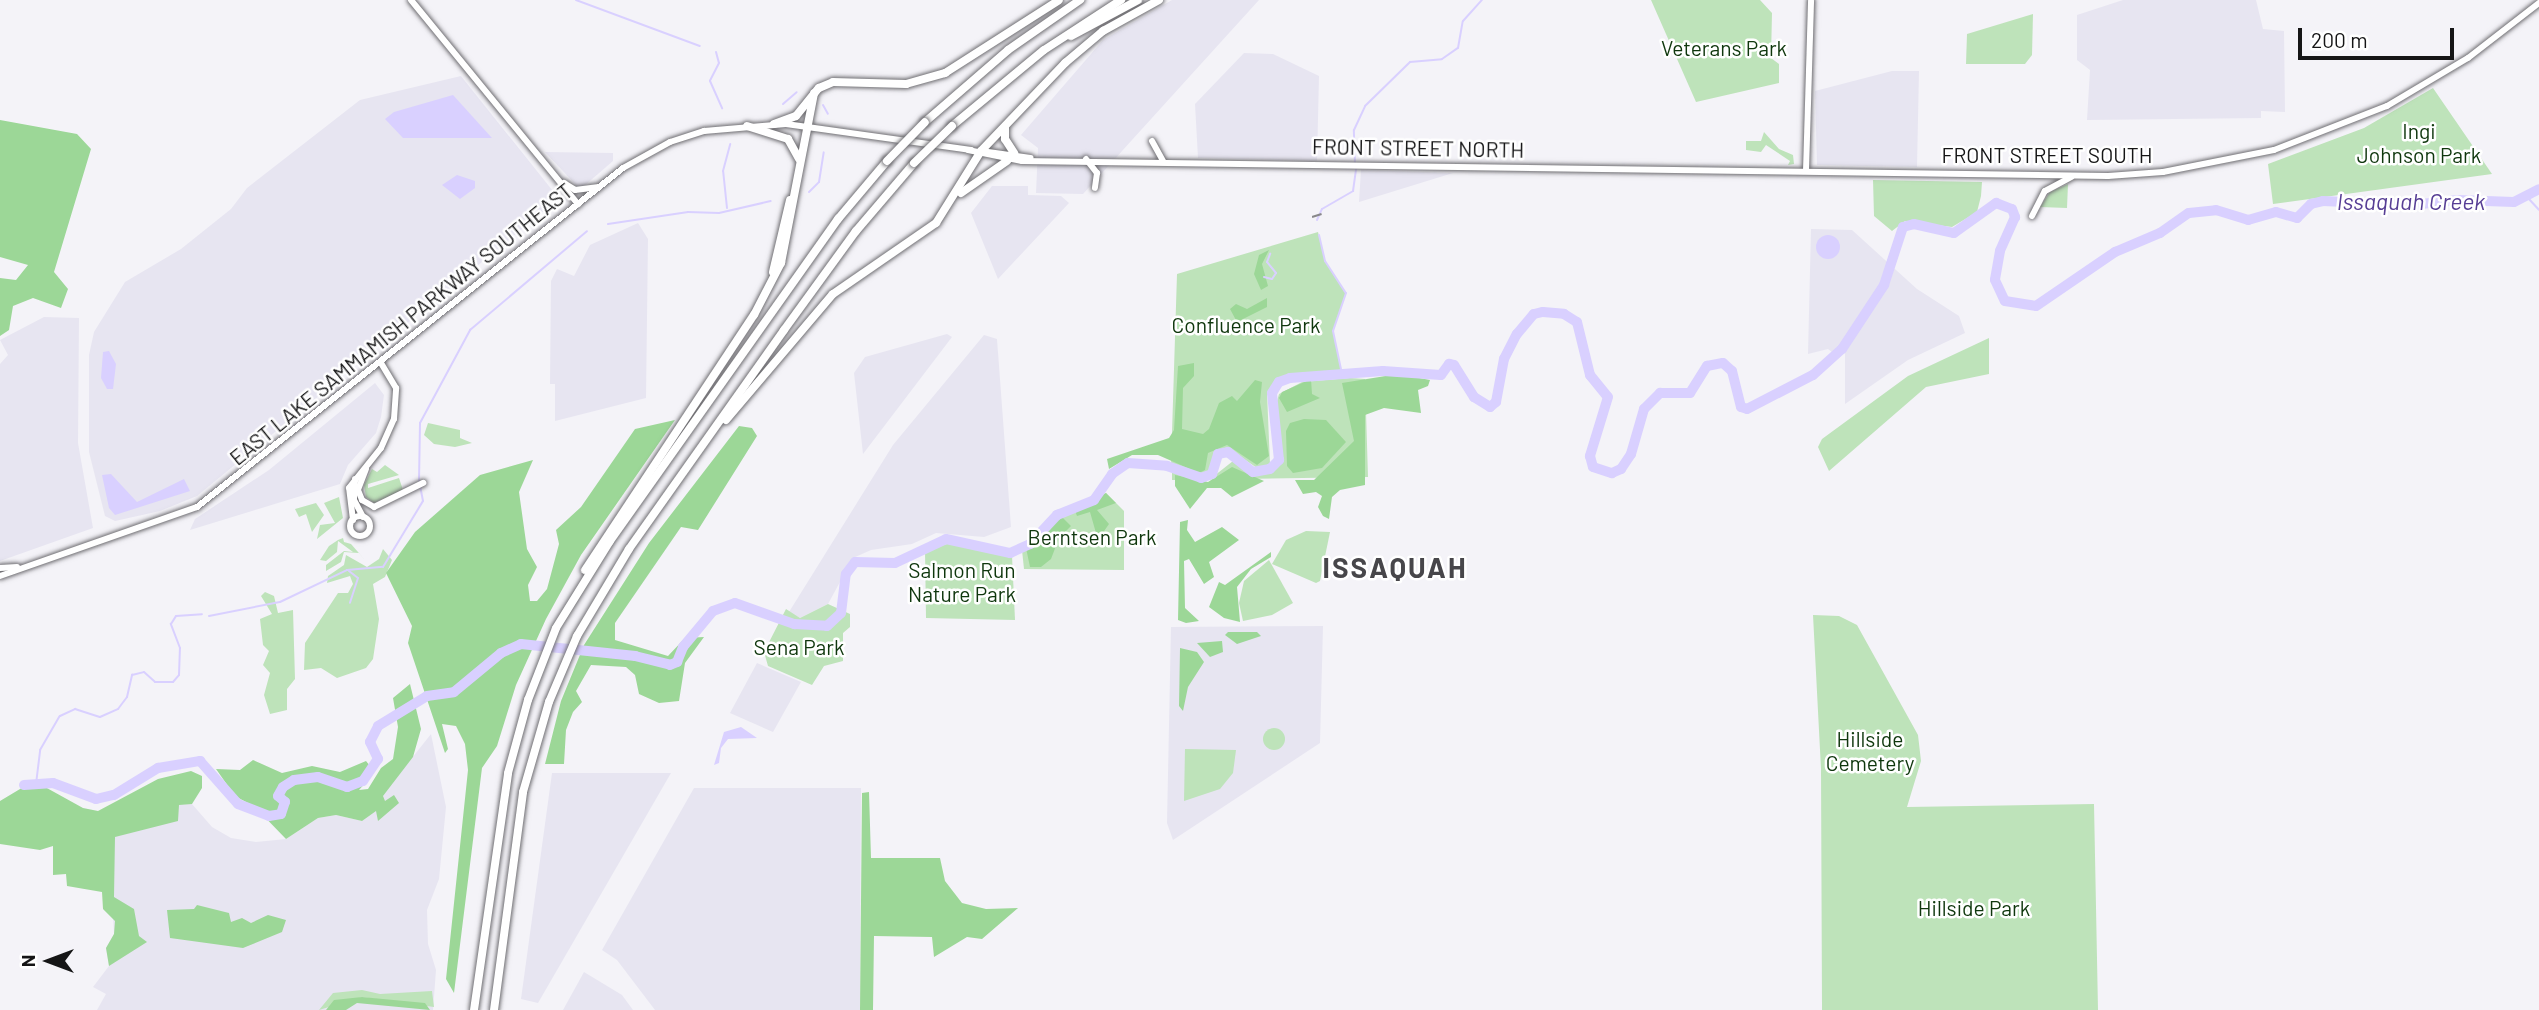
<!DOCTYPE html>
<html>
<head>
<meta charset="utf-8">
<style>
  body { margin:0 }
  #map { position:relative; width:2539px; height:1010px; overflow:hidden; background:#f4f3f8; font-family:Barlow,sans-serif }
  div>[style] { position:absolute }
  .built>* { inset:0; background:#e7e5f1 }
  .green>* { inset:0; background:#bee3ba }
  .round { border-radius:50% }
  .forest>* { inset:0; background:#9cd797 }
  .water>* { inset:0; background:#d9d0ff }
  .stream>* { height:2px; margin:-1px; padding:0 1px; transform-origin:1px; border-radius:1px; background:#d9d0ff }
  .river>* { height:10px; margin:-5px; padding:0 5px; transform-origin:5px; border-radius:5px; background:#d9d0ff }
  .roads { filter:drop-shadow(0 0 2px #6f6e72) drop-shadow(0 0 2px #6f6e72) }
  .secondary>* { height:6px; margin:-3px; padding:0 3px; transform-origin:3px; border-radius:3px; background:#fff }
  .secondary>.ring { margin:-3px; padding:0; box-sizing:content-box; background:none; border:6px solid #fff; border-radius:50% }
  .highway>* { height:8px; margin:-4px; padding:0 4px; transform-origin:4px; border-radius:4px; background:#fff }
  .rail>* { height:2px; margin-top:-1px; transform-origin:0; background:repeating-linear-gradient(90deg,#88878a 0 14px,transparent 0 21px) }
  .bridges { filter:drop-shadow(0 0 2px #6f6e72) drop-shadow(0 0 2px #6f6e72) }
  .highway-bridge>* { height:8px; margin:-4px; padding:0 4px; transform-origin:4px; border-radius:4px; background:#fff }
  span { translate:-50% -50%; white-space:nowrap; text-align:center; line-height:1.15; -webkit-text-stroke:5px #fff; paint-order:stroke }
  .park-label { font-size:21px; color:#0f370d }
  .street-label { font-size:21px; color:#151516 }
  .water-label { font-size:23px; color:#573e95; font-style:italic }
  .district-label { font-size:28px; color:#47464a; font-weight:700; letter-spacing:2px }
  .north { position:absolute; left:14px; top:926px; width:70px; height:70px; -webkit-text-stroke:5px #fff; paint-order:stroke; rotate:270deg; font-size:19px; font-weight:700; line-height:28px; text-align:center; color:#151516 }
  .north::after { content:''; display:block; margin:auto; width:24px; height:32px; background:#151516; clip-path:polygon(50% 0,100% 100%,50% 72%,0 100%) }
  .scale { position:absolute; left:2298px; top:28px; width:156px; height:32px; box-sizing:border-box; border:4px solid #151516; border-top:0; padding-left:9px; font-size:21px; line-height:24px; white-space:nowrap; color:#151516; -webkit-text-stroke:5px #fff; paint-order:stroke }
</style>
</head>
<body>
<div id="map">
  <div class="built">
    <div style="clip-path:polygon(1172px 0,1259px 0,1083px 194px,1036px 193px,1038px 148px,1021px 135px,1103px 40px)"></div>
    <div style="clip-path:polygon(2123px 0,2256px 0,2263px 29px,2284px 31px,2285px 112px,2261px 111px,2261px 118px,2087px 120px,2090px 70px,2077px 60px,2077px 15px)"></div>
    <div style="clip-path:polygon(1244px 53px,1273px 54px,1319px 76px,1317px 161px,1198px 158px,1195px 104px)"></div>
    <div style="clip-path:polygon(1892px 71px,1919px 71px,1917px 167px,1817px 165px,1815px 91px)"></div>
    <div style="clip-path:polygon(461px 76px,556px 195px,555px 202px,197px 496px,160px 511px,115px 521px,105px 516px,89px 452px,89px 355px,94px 332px,125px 282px,181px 249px,231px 209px,247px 188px,360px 100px)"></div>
    <div style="clip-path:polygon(545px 152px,613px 153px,613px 161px,584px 186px,577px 186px)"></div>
    <div style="clip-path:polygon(1361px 170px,1453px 173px,1359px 202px)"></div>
    <div style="clip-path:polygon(992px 186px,1028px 186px,1028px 195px,1061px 196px,1069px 203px,998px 279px,971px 213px)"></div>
    <div style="clip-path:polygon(638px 223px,648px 239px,646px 398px,555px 421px,555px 384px,550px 384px,551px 281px,557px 269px,574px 276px,590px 245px)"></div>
    <div style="clip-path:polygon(1811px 229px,1852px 230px,1917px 289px,1959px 316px,1965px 333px,1908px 360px,1845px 404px,1845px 348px,1837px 356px,1828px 349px,1808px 354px)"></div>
    <div style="clip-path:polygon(44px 317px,79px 318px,78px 443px,93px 528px,0 561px,0 364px,8px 355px,0 340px)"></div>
    <div style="clip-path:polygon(947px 334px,952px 337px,863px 454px,854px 373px,865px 357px)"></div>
    <div style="clip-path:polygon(984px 335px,997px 339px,1011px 527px,984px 537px,936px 533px,912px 544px,871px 550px,853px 558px,828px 604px,800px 618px,789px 612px,893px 445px)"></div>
    <div style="clip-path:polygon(375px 383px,384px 395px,381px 417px,376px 433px,348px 465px,340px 484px,190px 530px,195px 519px,269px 470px)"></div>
    <div style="clip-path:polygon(1323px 626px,1320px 743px,1173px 840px,1167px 823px,1171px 627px)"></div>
    <div style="clip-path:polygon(757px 663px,801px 682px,773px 732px,730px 713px)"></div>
    <div style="clip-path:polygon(431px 734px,446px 807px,439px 879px,427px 910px,428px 944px,436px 970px,433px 1010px,97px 1010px,106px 994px,93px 987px,109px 966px,106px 948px,114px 934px,108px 825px,144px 805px,192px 804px,212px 827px,231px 838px,256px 842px,286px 839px,318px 818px,336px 815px,362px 821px)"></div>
    <div style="clip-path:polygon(552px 773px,671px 773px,538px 1003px,521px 999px)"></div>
    <div style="clip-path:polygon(694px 788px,861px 788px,860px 1010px,655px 1010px,617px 960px,602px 950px)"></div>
    <div style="clip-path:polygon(584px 972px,622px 995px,633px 1010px,563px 1010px)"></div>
  </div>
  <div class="green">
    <div style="clip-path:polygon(1651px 0,1760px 0,1772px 13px,1771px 58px,1779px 64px,1779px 83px,1696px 102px)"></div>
    <div style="clip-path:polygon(2033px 14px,2032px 55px,2025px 64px,1966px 64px,1967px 34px)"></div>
    <div style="clip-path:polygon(2433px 88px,2492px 174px,2273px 204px,2268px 164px,2364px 128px)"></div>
    <div style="clip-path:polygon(1764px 132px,1779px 149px,1793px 155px,1794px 164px,1788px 165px,1790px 161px,1766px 145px,1761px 152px,1746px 150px,1746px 141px,1761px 141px)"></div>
    <div style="clip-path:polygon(1873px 180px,1982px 182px,1981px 196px,1977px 212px,1952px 227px,1905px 221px,1892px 231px,1874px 216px)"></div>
    <div style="clip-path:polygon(2068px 184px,2067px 208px,2040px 207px,2050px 192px)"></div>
    <div style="clip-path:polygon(1318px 232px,1325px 261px,1346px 293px,1333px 331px,1342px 374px,1290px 378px,1267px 393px,1270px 464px,1257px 468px,1228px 448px,1216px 450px,1210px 470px,1200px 475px,1171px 464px,1177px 274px)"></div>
    <div style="clip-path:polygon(1989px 338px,1989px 374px,1926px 387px,1829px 471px,1818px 447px,1822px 439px,1908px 376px)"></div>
    <div style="clip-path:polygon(1350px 378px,1365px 379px,1368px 477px,1172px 480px,1172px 472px,1200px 479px,1214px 476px,1233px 461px,1252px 475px,1269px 473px,1282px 458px,1275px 408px,1279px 394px,1302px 382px)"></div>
    <div style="clip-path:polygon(428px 423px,460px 430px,460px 438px,472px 443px,455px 447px,434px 444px,424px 435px)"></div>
    <div style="clip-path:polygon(385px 465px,399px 475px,368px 484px,368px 488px,399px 478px,403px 490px,374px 503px,366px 497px,364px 485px,372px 469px,377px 472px)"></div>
    <div style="clip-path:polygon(1106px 493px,1124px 511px,1124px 570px,1024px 569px,1022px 550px,1061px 516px)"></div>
    <div style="clip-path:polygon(339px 497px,343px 518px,317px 539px,320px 525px,335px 523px,324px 503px)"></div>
    <div style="clip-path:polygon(316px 503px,324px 515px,312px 532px,306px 514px,299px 517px,295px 509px)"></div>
    <div style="clip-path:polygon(1306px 531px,1330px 532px,1320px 581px,1316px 583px,1272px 564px,1286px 540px)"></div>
    <div style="clip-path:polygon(343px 538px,344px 542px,351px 544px,365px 560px,359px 553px,344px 552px,341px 562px,326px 571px,326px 565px,344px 551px,353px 552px,338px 541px,337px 552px,326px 561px,320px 560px,329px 546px,338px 540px)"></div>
    <div style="clip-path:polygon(950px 543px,1012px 556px,1015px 620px,926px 618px,925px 551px)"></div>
    <div style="clip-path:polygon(383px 549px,392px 560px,385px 577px,373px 584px,379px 619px,373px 659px,366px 668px,337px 678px,321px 668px,304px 670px,305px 643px,338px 593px,348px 593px,353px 584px,350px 576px,327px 583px,328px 576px,344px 565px,346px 555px,367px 567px,379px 559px)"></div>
    <div style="clip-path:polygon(1269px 560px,1293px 603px,1272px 615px,1243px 621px,1239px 603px,1244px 581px)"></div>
    <div style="clip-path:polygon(265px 592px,274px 596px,278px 613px,293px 610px,295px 679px,287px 689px,287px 710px,270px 714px,264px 695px,270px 673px,263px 665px,269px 651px,263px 645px,260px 619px,272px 614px,261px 596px)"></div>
    <div style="clip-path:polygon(828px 604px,850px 614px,850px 627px,843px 633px,843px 661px,824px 666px,812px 685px,768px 666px,764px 652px,786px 609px,800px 618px)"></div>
    <div style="clip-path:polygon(1813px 615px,1839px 616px,1857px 625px,1918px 735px,1921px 761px,1907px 807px,2094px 804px,2098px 1010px,1822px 1010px,1821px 769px)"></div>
    <div class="round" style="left:1263px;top:728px;width:22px;height:22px"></div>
    <div style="clip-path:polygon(1185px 749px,1236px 750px,1233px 773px,1220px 789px,1184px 801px)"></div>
    <div style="clip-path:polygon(362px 990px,380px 994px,432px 991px,434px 1007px,362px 997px,319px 1010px,333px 993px)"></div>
  </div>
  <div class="forest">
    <div style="clip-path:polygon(0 120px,77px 134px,91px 149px,54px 272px,68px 289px,61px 308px,33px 298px,13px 306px,9px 330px,0 336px,0 278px,16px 280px,28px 265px,0 257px)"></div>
    <div style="clip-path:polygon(1269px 250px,1262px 264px,1268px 286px,1261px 290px,1254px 274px,1259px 255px)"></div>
    <div style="clip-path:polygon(1267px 298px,1267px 307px,1237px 322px,1230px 309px,1236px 304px,1247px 309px)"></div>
    <div style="clip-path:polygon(1194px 363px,1194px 376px,1183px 388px,1182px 429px,1203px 434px,1209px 429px,1219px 403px,1232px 396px,1237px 401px,1255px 380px,1262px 382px,1260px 402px,1269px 456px,1257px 465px,1227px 445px,1208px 453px,1205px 470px,1199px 473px,1158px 455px,1132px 455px,1109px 469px,1107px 459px,1169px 438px,1174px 430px,1178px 366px)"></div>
    <div style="clip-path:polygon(1398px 374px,1430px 380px,1428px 386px,1418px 390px,1421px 413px,1384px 408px,1365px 415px,1365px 485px,1340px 490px,1332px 497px,1329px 519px,1323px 516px,1318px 507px,1322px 496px,1316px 492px,1303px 494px,1295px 480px,1314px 480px,1354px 441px,1342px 383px)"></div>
    <div style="clip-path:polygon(1311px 379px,1312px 394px,1320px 398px,1287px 412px,1279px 398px,1282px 392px)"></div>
    <div style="clip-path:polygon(1304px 419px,1326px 420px,1346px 442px,1322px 468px,1293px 473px,1287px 466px,1286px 431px,1290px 423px)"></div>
    <div style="clip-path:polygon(675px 420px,581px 555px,546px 619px,516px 685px,497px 746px,482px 768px,454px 993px,446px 979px,468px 770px,465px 744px,456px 726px,442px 724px,448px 749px,445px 753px,408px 643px,412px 626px,386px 573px,415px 532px,480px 475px,533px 460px,519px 492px,527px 549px,537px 567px,528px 585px,530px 601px,537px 601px,547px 589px,559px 544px,556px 530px,581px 507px,635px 429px)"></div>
    <div style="clip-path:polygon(739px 426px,752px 428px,757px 436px,698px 530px,681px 527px,615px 623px,615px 640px,668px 656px,685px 638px,704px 637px,685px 663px,679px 701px,659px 703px,639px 694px,635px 675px,626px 667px,591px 665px,576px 691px,582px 702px,573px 712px,566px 730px,564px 764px,545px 764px,561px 701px,584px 645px,649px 543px)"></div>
    <div style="clip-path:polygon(1232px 467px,1264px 481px,1232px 497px,1221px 488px,1207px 488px,1190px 509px,1175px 486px,1175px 475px,1208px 482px)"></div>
    <div style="clip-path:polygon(1106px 493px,1116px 503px,1097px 510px,1109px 524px,1102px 534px,1096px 533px,1090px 512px,1077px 516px,1074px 508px)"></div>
    <div style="clip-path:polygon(1061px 516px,1071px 526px,1059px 538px,1051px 559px,1041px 567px,1030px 567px,1026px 548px)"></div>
    <div style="clip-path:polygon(1188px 520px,1187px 530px,1195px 542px,1222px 527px,1239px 540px,1209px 562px,1214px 577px,1204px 584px,1189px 559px,1184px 561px,1185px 608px,1199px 621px,1186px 623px,1178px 620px,1180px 522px)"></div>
    <div style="clip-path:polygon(1271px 552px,1271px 557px,1251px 569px,1237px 587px,1240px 622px,1224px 618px,1209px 607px,1219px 582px,1225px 585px)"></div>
    <div style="clip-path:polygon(1228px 632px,1257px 632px,1261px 636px,1237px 644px,1225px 635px)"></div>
    <div style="clip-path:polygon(1222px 641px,1223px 652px,1210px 657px,1197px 643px)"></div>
    <div style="clip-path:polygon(1180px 648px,1197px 652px,1204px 662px,1188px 687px,1183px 711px,1179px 706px)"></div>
    <div style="clip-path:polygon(410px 684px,421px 729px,413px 757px,383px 796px,385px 801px,394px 795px,399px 803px,378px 821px,376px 811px,362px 821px,336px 815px,318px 818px,286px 839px,255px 807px,235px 796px,216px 769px,240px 770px,253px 760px,282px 773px,312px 766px,340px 772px,366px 761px,370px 766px,367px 781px,359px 790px,368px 789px,381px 768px,393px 759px,398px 727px,393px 698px)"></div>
    <div style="clip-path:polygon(191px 771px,202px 776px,202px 788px,192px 804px,179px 805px,178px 821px,115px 837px,114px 897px,134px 909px,139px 936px,147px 942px,109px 966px,106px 948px,114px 934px,115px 921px,103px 909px,102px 892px,67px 886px,66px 874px,53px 875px,53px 846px,40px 850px,0 844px,0 801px,25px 786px,45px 787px,83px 808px,98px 811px,158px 779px)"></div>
    <div style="clip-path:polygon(869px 792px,871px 858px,940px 858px,945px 881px,962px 903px,986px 909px,1018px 908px,982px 939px,967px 937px,934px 957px,932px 937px,874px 936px,873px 1010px,860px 1010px,862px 793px)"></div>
    <div style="clip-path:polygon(197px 905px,229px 913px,231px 922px,242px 918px,251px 923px,268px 915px,286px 920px,282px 932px,243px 948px,170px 938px,167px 910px,194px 909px)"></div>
    <div style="clip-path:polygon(362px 997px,425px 1003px,430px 1010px,357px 1003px,346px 1010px,326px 1010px,334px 1000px)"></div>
  </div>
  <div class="water">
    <div style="clip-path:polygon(453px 95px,492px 138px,403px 138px,385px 119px,394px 112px)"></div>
    <div style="clip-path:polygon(457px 175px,475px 181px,475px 188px,460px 199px,442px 185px)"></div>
    <div class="round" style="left:1816px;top:235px;width:24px;height:24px"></div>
    <div style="clip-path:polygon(109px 351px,116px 364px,113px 389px,107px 389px,101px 378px,103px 352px)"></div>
    <div style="clip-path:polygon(111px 474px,137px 502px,184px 479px,190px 491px,115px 515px,109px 508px,102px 475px)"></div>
    <div style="clip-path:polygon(741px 727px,757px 738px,728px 739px,721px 748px,719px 763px,714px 765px,724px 732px)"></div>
  </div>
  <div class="stream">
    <div style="left:576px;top:0;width:132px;rotate:20.4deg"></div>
    <div style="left:716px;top:52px;width:11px;rotate:75deg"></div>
    <div style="left:719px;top:63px;width:20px;rotate:117deg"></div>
    <div style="left:710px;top:81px;width:30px;rotate:66deg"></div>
    <div style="left:783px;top:104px;width:18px;rotate:-41deg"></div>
    <div style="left:823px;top:105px;width:10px;rotate:61deg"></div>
    <div style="left:1355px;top:164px;width:34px;rotate:-92deg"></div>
    <div style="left:1354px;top:130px;width:26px;rotate:-65deg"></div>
    <div style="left:1365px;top:106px;width:63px;rotate:-44.4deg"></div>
    <div style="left:1410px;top:62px;width:32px;rotate:-5deg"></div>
    <div style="left:1442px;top:59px;width:19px;rotate:-35deg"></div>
    <div style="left:1458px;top:48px;width:27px;rotate:-80deg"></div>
    <div style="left:1463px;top:21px;width:28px;rotate:-48deg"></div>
    <div style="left:809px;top:192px;width:14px;rotate:-45deg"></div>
    <div style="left:819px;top:182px;width:30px;rotate:-81deg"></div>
    <div style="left:2528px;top:198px;width:16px;rotate:47deg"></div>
    <div style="left:727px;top:208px;width:37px;rotate:-96deg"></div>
    <div style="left:723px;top:171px;width:28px;rotate:-75deg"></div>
    <div style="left:1317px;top:220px;width:12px;rotate:-66deg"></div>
    <div style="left:1322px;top:209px;width:36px;rotate:-30deg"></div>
    <div style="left:1353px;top:191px;width:22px;rotate:-82deg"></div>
    <div style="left:608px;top:224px;width:81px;rotate:-8.5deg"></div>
    <div style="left:688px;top:212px;width:31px;rotate:2deg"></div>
    <div style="left:719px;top:213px;width:53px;rotate:-13deg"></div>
    <div style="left:1319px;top:235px;width:27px;rotate:77deg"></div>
    <div style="left:1325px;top:261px;width:38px;rotate:57deg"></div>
    <div style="left:1346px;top:293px;width:40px;rotate:108.9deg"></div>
    <div style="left:1333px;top:331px;width:44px;rotate:78.2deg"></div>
    <div style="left:1264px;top:277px;width:8px;rotate:14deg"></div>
    <div style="left:1272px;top:279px;width:7px;rotate:-56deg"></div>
    <div style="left:1276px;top:273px;width:14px;rotate:-129deg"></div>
    <div style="left:1267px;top:262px;width:9px;rotate:-69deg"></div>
    <div style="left:419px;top:481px;width:58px;rotate:-89deg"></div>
    <div style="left:420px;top:423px;width:106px;rotate:-61.7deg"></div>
    <div style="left:470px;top:330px;width:153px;rotate:-40.2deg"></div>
    <div style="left:349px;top:571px;width:11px;rotate:38deg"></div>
    <div style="left:358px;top:578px;width:26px;rotate:108deg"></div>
    <div style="left:209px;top:616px;width:72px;rotate:-11.2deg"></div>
    <div style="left:280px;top:602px;width:74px;rotate:-25.5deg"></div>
    <div style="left:347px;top:570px;width:36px;rotate:-5deg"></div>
    <div style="left:383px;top:567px;width:77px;rotate:-58.8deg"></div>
    <div style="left:423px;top:501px;width:15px;rotate:-101deg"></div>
    <div style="left:36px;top:784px;width:34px;rotate:-83deg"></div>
    <div style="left:40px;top:750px;width:39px;rotate:-60deg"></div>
    <div style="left:60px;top:716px;width:17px;rotate:-25deg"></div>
    <div style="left:75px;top:709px;width:26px;rotate:18deg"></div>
    <div style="left:100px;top:717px;width:20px;rotate:-24deg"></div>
    <div style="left:118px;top:709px;width:15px;rotate:-53deg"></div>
    <div style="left:127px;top:697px;width:23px;rotate:-77deg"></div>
    <div style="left:132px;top:675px;width:12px;rotate:-14deg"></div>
    <div style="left:144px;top:672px;width:15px;rotate:42deg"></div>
    <div style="left:155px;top:682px;width:18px"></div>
    <div style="left:173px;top:682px;width:9px;rotate:-49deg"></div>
    <div style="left:179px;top:675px;width:27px;rotate:-88deg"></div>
    <div style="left:180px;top:648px;width:26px;rotate:-111deg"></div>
    <div style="left:171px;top:624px;width:9px;rotate:-58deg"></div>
    <div style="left:176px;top:616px;width:26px;rotate:-4deg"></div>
  </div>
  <div class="river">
    <div style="left:24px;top:785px;width:29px;rotate:-4deg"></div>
    <div style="left:53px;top:783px;width:46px;rotate:20.4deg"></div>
    <div style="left:96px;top:799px;width:18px;rotate:-13deg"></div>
    <div style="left:114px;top:795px;width:52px;rotate:-31.5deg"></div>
    <div style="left:158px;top:768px;width:43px;rotate:-9.5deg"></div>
    <div style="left:200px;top:761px;width:57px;rotate:48.5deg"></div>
    <div style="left:238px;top:804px;width:33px;rotate:21deg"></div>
    <div style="left:269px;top:816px;width:12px;rotate:-9deg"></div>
    <div style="left:281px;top:814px;width:13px;rotate:-72deg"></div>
    <div style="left:285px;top:802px;width:9px;rotate:-139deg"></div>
    <div style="left:278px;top:796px;width:10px;rotate:-61deg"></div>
    <div style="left:283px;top:787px;width:13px;rotate:-32deg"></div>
    <div style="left:294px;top:780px;width:24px;rotate:-7deg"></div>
    <div style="left:318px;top:777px;width:31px;rotate:19deg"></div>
    <div style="left:347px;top:787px;width:17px;rotate:-21deg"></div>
    <div style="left:363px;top:781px;width:27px;rotate:-56deg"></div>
    <div style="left:378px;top:759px;width:19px;rotate:-115deg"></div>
    <div style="left:370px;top:742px;width:18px;rotate:-63deg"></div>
    <div style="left:378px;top:726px;width:57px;rotate:-31.5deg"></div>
    <div style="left:427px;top:696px;width:27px;rotate:-8deg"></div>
    <div style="left:454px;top:692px;width:61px;rotate:-39.7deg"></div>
    <div style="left:501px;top:653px;width:22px;rotate:-24deg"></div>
    <div style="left:521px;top:644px;width:115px;rotate:6deg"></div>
    <div style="left:635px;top:656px;width:36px;rotate:14deg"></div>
    <div style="left:670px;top:665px;width:8px;rotate:-23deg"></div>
    <div style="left:677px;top:662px;width:16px;rotate:-68deg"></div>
    <div style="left:683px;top:647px;width:47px;rotate:-50.2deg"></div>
    <div style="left:713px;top:611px;width:23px;rotate:-20deg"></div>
    <div style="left:735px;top:603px;width:63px;rotate:19.6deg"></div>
    <div style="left:794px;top:624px;width:33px;rotate:3deg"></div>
    <div style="left:827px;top:626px;width:19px;rotate:-43deg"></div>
    <div style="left:841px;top:613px;width:39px;rotate:-83deg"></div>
    <div style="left:846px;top:574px;width:15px;rotate:-53deg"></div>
    <div style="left:855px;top:562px;width:40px;rotate:1.4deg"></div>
    <div style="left:895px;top:563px;width:56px;rotate:-25.2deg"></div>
    <div style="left:946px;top:539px;width:66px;rotate:12.3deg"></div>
    <div style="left:1010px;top:553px;width:22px;rotate:-24deg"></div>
    <div style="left:1030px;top:544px;width:40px;rotate:-47deg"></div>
    <div style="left:1057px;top:515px;width:40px;rotate:-22deg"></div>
    <div style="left:1094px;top:500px;width:32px;rotate:-55deg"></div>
    <div style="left:1112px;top:474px;width:19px;rotate:-35deg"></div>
    <div style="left:1128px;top:463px;width:39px;rotate:4deg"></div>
    <div style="left:1167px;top:466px;width:36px;rotate:19deg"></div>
    <div style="left:1201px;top:478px;width:12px;rotate:-20deg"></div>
    <div style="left:1212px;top:474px;width:21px;rotate:-73deg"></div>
    <div style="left:1218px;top:454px;width:10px;rotate:-11deg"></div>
    <div style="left:1228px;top:452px;width:32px;rotate:39deg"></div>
    <div style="left:1253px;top:472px;width:17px;rotate:-10deg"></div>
    <div style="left:1270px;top:469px;width:13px;rotate:-45deg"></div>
    <div style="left:1279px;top:460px;width:67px;rotate:-96deg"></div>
    <div style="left:1272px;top:393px;width:13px;rotate:-58deg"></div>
    <div style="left:1279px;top:382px;width:12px;rotate:-20deg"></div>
    <div style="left:1290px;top:378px;width:93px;rotate:-4.3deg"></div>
    <div style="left:1383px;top:371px;width:58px;rotate:3.9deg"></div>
    <div style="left:1441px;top:375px;width:14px;rotate:-54deg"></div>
    <div style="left:1449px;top:364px;width:5px;rotate:11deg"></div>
    <div style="left:1454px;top:365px;width:38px;rotate:58deg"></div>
    <div style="left:1474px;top:397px;width:19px;rotate:32deg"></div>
    <div style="left:1490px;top:407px;width:8px;rotate:-40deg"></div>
    <div style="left:1496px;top:402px;width:44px;rotate:-79.5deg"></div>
    <div style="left:1504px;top:359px;width:28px;rotate:-63deg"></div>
    <div style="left:1517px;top:334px;width:26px;rotate:-50deg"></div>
    <div style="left:1534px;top:314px;width:9px;rotate:-13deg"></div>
    <div style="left:1543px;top:312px;width:21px;rotate:5deg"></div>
    <div style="left:1564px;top:314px;width:15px;rotate:32deg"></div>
    <div style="left:1577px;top:322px;width:55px;rotate:76.2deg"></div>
    <div style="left:1590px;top:375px;width:28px;rotate:51deg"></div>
    <div style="left:1608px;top:397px;width:62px;rotate:107deg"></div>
    <div style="left:1590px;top:456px;width:11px;rotate:75deg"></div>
    <div style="left:1593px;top:467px;width:20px;rotate:18deg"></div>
    <div style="left:1612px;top:473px;width:10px;rotate:-24deg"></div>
    <div style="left:1621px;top:469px;width:18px;rotate:-56deg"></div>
    <div style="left:1631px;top:454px;width:47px;rotate:-73.9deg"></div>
    <div style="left:1644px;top:409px;width:23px;rotate:-45deg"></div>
    <div style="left:1660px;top:393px;width:30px"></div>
    <div style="left:1690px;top:393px;width:32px;rotate:-58deg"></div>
    <div style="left:1707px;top:366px;width:16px;rotate:-11deg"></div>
    <div style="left:1723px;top:363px;width:12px;rotate:42deg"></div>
    <div style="left:1732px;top:371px;width:37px;rotate:76deg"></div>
    <div style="left:1741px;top:407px;width:6px;rotate:18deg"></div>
    <div style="left:1747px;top:409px;width:74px;rotate:-27.3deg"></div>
    <div style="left:1813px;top:375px;width:39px;rotate:-42deg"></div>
    <div style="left:1842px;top:349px;width:77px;rotate:-56.7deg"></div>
    <div style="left:1884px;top:285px;width:61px;rotate:-71.9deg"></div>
    <div style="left:1903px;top:227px;width:11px;rotate:-15deg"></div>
    <div style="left:1914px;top:224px;width:41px;rotate:12.7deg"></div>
    <div style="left:1954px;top:233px;width:52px;rotate:-35.5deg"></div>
    <div style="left:1996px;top:203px;width:17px;rotate:21deg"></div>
    <div style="left:2012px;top:209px;width:9px;rotate:69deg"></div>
    <div style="left:2015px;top:217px;width:37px;rotate:114deg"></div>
    <div style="left:2000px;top:251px;width:29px;rotate:100deg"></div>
    <div style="left:1995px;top:280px;width:23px;rotate:65deg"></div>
    <div style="left:2005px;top:301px;width:31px;rotate:9deg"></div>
    <div style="left:2036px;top:306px;width:96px;rotate:-34.4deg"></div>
    <div style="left:2115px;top:252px;width:49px;rotate:-22.9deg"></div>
    <div style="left:2160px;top:233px;width:35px;rotate:-35deg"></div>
    <div style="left:2189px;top:213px;width:27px;rotate:-6deg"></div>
    <div style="left:2216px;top:210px;width:34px;rotate:17deg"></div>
    <div style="left:2248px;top:220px;width:29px;rotate:-16deg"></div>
    <div style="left:2276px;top:212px;width:22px;rotate:16deg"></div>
    <div style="left:2297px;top:218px;width:20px;rotate:-45deg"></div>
    <div style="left:2311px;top:204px;width:12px;rotate:-14deg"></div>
    <div style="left:2323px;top:201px;width:89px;rotate:2.6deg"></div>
    <div style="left:2412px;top:205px;width:46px;rotate:-6.2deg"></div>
    <div style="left:2458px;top:200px;width:56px;rotate:2deg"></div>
    <div style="left:2514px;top:202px;width:28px;rotate:-27deg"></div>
  </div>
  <div class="roads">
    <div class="secondary">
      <div style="left:411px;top:0;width:264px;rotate:50.7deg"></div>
      <div style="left:1152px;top:141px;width:23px;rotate:61deg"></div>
      <div style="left:968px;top:150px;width:55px;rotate:11.5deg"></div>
      <div style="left:1022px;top:161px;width:1086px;rotate:0.79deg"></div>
      <div style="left:2108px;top:176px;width:55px;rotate:-4.2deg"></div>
      <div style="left:2163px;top:172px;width:113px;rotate:-11.2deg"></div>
      <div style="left:2274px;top:150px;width:121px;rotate:-21.3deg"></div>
      <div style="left:2387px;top:106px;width:94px;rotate:-30.7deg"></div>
      <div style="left:2468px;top:58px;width:90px;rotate:-37.8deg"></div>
      <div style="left:981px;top:151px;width:50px;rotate:8deg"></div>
      <div style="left:1086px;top:159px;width:18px;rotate:52deg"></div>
      <div style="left:1097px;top:173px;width:15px;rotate:98deg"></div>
      <div style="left:1806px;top:171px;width:171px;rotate:-88.3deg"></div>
      <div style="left:564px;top:183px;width:13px;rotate:32deg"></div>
      <div style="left:575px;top:190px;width:24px;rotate:-7deg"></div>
      <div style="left:2032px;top:216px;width:28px;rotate:-63deg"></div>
      <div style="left:2045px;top:191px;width:30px;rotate:-28deg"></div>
      <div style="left:366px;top:469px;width:22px;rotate:111deg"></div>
      <div style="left:358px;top:490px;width:11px;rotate:68deg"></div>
      <div style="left:362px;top:500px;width:14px;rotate:30deg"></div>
      <div style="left:374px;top:507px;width:55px;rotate:-26.1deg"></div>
      <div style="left:355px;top:479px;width:21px;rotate:93deg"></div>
      <div style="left:354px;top:500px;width:19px;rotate:62deg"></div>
      <div class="ring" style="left:350px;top:516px;width:14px;height:14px"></div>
      <div style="left:353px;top:520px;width:32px;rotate:-97deg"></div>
      <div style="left:349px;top:488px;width:51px;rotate:-51.3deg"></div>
      <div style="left:381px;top:448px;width:32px;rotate:-66deg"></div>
      <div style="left:394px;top:419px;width:31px;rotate:-86deg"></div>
      <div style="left:396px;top:388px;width:29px;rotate:-121deg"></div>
      <div style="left:0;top:568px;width:17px;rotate:-3deg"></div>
      <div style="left:0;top:576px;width:209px;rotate:-19.3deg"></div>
      <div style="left:197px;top:507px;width:544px;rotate:-38.51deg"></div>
      <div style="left:623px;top:168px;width:54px;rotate:-29deg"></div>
      <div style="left:670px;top:142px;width:36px;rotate:-18deg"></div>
      <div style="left:704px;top:131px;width:82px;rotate:-4.9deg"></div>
      <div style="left:786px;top:124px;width:187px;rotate:8deg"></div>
    </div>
    <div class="highway">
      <div style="left:1071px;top:36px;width:76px;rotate:-28.2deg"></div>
      <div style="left:925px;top:122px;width:110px;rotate:-40.9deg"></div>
      <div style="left:1008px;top:50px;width:88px;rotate:-34.8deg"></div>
      <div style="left:774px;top:124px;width:23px;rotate:-20deg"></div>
      <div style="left:796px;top:116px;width:36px;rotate:-51deg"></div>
      <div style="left:819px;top:88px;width:15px;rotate:-23deg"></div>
      <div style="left:833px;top:82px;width:73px;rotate:1.6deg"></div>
      <div style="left:906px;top:84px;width:41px;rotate:-15.8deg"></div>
      <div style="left:945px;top:73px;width:135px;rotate:-32.6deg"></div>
      <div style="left:747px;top:126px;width:43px;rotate:17.6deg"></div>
      <div style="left:788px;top:139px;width:23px;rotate:61deg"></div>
      <div style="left:952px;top:126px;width:119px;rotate:-39.6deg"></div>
      <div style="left:1044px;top:50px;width:92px;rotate:-33deg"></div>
      <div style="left:1005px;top:127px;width:12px;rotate:90deg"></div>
      <div style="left:1005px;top:139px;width:17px;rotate:57deg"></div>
      <div style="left:961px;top:193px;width:56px;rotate:-34.8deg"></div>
      <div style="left:773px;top:272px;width:74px;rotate:-76.7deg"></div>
      <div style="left:726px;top:420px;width:165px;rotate:-49.7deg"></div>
      <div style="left:833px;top:294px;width:125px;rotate:-34.6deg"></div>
      <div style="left:936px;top:223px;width:85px;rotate:-58deg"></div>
      <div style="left:981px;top:151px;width:122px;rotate:-46.3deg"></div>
      <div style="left:1065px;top:63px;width:50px;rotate:-40.1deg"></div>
      <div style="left:1103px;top:31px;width:64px;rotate:-29deg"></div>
      <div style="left:585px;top:570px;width:306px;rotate:-56.5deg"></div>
      <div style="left:754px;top:315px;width:59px;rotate:-62.6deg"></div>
      <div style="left:781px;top:263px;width:173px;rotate:-79deg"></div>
      <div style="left:474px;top:1010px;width:239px;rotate:-81.8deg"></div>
      <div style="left:508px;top:773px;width:76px;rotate:-74.7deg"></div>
      <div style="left:528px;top:700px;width:77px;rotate:-68.7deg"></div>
      <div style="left:556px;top:628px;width:102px;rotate:-58.2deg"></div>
      <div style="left:610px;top:541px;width:395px;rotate:-54.7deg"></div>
      <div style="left:838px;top:219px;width:76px;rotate:-49.8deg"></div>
      <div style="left:494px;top:1010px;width:220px;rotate:-82.4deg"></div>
      <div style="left:523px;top:792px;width:94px;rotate:-73.9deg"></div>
      <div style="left:549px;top:702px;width:72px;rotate:-67deg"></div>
      <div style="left:577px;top:636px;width:101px;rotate:-59.1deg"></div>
      <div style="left:629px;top:549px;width:268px;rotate:-54.7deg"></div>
      <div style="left:784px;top:330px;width:122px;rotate:-54deg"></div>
      <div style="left:856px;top:231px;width:89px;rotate:-49.5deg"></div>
    </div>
  </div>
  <div class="rail">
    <div style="left:1312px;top:217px;width:10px;rotate:-17deg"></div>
  </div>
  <div class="bridges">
    <div class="highway-bridge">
      <div style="left:887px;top:161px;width:54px;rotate:-45.7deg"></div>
      <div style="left:914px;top:163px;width:53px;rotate:-44.2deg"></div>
    </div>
  </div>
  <div class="park-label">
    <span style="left:1724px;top:48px">Veterans Park</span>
    <span style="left:2419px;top:143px">Ingi<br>Johnson Park</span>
    <span style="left:1246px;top:325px">Confluence Park</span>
    <span style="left:1092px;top:537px">Berntsen Park</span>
    <span style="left:962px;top:582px">Salmon Run<br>Nature Park</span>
    <span style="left:799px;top:647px">Sena Park</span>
    <span style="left:1870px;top:751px">Hillside<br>Cemetery</span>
    <span style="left:1974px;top:908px">Hillside Park</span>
  </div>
  <div class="street-label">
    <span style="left:1418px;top:148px;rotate:1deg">FRONT STREET NORTH</span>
    <span style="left:2047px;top:155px">FRONT STREET SOUTH</span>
    <span style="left:401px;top:324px;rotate:-39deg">EAST LAKE SAMMAMISH PARKWAY SOUTHEAST</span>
  </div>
  <div class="water-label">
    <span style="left:2411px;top:201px">Issaquah Creek</span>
  </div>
  <div class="district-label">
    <span style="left:1395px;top:567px">ISSAQUAH</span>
  </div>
  <div class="north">N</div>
  <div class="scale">200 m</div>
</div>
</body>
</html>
